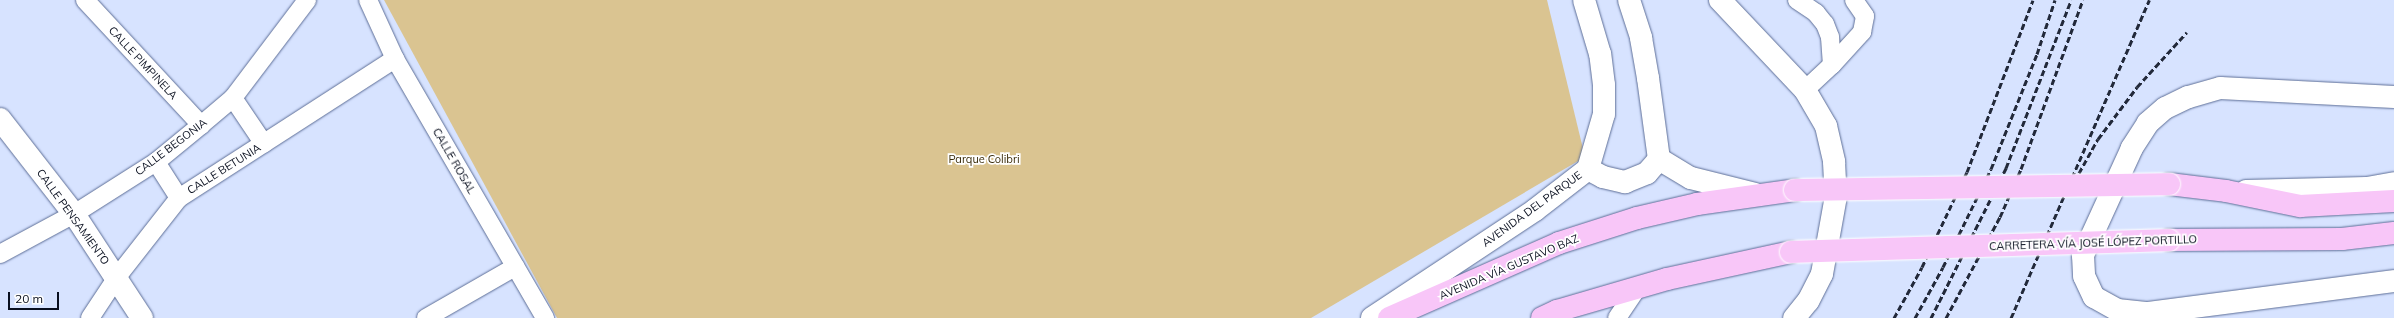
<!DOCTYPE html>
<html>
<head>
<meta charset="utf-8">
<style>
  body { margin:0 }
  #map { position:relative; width:2394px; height:318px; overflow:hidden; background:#d7e3ff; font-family:Mulish,sans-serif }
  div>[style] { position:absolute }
  .green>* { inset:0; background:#dac491 }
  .roads { filter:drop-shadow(0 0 1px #5d6e97) drop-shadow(0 0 1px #5d6e97) }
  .minor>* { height:18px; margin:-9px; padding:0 9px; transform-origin:9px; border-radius:9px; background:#fff }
  .tertiary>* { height:22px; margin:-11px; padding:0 11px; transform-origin:11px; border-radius:11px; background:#fff }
  .secondary>* { height:22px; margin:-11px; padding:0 11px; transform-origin:11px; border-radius:11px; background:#fff }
  .primary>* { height:22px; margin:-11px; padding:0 11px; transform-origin:11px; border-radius:11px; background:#f8c6f8 }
  .rail>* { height:3px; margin-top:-1.5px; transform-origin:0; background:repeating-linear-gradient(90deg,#22293a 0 6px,transparent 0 9px) }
  .bridges { filter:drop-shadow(0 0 1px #fff) drop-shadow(0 0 1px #fff) }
  .primary-bridge>* { height:22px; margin:-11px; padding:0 11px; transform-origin:11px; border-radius:11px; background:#f8c6f8 }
  span { translate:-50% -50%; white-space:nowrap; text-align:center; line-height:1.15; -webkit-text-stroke:3.5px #fff; paint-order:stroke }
  .street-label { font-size:11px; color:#090f1f }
  .park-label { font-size:11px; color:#392b09 }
  .scale { position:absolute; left:8px; top:292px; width:51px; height:18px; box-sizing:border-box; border:2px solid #090f1f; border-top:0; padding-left:5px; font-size:12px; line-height:14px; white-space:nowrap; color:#090f1f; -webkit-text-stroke:3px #fff; paint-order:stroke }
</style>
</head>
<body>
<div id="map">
  <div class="green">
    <div style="clip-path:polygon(384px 0,1547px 0,1585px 157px,1311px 318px,557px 318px)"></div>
  </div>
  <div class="roads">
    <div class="minor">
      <div style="left:85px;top:0;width:171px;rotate:47.1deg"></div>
      <div style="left:368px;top:0;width:65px;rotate:65.4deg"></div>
      <div style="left:395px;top:59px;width:299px;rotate:59.9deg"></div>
      <div style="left:1797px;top:0;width:23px;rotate:34deg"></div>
      <div style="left:1816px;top:13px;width:14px;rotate:51deg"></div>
      <div style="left:1825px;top:24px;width:14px;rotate:69deg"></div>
      <div style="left:1830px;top:37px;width:28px;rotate:86deg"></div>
      <div style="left:1805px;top:90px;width:37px;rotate:-43deg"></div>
      <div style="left:1832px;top:65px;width:45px;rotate:-47.7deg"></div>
      <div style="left:1862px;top:32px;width:16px;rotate:-79deg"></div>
      <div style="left:1865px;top:16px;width:19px;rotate:-125deg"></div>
      <div style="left:233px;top:98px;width:55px;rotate:56deg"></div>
      <div style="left:156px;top:162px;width:43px;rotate:57.4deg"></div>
      <div style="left:0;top:254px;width:84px;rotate:-28.4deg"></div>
      <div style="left:74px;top:214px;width:97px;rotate:-32.4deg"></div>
      <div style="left:156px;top:162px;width:58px;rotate:-39.4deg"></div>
      <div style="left:201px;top:125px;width:42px;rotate:-40.2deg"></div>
      <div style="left:233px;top:98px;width:123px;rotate:-52.9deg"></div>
      <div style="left:90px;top:318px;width:49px;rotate:-56.6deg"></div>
      <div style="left:117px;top:277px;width:100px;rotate:-51.9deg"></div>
      <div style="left:179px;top:198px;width:257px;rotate:-32.8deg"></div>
      <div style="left:426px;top:318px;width:103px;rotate:-29.8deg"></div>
      <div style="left:1617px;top:318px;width:36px;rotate:-56deg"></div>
    </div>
    <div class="tertiary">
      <div style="left:0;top:119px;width:120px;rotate:52.1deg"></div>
      <div style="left:74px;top:214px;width:124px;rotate:56.8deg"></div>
    </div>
    <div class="secondary">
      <div style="left:1629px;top:0;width:40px;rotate:72deg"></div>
      <div style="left:1641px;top:38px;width:41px;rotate:80.1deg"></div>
      <div style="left:1648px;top:78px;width:82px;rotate:82.3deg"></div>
      <div style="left:1659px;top:159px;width:37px;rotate:31deg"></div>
      <div style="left:1691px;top:178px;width:66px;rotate:14deg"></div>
      <div style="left:1720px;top:0;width:124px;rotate:46.6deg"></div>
      <div style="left:1805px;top:90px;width:42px;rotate:59.7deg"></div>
      <div style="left:1826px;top:126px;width:37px;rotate:77deg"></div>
      <div style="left:1834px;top:162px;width:34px;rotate:87deg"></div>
      <div style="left:1836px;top:196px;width:79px;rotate:100.2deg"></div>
      <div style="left:1822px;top:274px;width:30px;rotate:117deg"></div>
      <div style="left:1808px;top:301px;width:22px;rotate:129deg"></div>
      <div style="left:2394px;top:97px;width:174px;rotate:-177deg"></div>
      <div style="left:2220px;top:88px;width:33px;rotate:164deg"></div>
      <div style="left:2188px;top:97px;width:25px;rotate:154deg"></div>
      <div style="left:2165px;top:108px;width:23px;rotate:139deg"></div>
      <div style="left:2148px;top:123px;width:30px;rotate:123deg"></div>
      <div style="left:2132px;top:148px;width:118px;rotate:114.6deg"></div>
      <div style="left:2083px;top:255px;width:21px;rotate:87deg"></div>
      <div style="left:2084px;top:276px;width:23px;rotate:65deg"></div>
      <div style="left:2094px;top:297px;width:26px;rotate:29deg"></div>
      <div style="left:2117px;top:310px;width:31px;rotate:6deg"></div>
      <div style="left:2148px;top:313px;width:248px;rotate:-7.4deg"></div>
      <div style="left:1588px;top:169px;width:17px;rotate:28deg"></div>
      <div style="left:1603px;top:177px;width:23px;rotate:13deg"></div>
      <div style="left:1625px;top:182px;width:24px;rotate:-22deg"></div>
      <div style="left:1647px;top:173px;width:18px;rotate:-49deg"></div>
      <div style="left:2246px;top:191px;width:121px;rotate:-1.4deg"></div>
      <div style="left:2367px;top:188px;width:27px;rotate:-10deg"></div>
      <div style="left:1372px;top:318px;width:196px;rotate:-33.5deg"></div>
      <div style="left:1535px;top:210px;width:67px;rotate:-37.7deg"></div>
      <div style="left:1588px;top:169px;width:57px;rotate:-73.8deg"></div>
      <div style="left:1604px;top:114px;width:29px;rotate:-90deg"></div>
      <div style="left:1604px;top:85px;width:31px;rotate:-97deg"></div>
      <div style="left:1600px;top:54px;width:56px;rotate:-106.5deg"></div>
    </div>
    <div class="primary">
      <div style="left:2169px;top:184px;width:57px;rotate:7deg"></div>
      <div style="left:2226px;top:191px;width:76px;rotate:11.5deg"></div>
      <div style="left:2300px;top:206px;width:94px;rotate:-3deg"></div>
      <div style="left:2169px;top:240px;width:173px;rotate:-0.3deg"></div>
      <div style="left:2342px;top:239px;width:52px;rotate:-6.6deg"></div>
      <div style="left:1389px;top:318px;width:186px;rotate:-23.8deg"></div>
      <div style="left:1559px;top:243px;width:82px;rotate:-17.8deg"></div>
      <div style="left:1637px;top:218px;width:62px;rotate:-13.1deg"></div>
      <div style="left:1697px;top:204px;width:99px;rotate:-8.1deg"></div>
      <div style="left:1542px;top:318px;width:17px;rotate:-25deg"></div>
      <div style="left:1557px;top:311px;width:115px;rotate:-16.2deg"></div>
      <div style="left:1667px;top:279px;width:127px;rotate:-12.3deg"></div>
    </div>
  </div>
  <div class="rail">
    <div style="left:2079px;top:173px;width:39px;rotate:-61deg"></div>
    <div style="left:2098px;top:139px;width:65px;rotate:-53.1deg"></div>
    <div style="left:2137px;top:87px;width:74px;rotate:-47.7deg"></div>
    <div style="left:1894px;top:318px;width:58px;rotate:-61.2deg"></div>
    <div style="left:1922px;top:267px;width:105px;rotate:-64.7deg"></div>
    <div style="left:1967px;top:172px;width:184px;rotate:-69deg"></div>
    <div style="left:1915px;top:318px;width:58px;rotate:-61.2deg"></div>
    <div style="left:1943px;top:267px;width:109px;rotate:-63.9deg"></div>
    <div style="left:1991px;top:169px;width:124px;rotate:-68.2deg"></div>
    <div style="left:2037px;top:54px;width:57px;rotate:-71.6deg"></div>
    <div style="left:1931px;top:318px;width:168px;rotate:-63.4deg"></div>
    <div style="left:2006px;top:168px;width:180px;rotate:-68.8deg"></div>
    <div style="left:1946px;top:318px;width:115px;rotate:-61.9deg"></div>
    <div style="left:2000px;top:217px;width:52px;rotate:-66.4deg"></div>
    <div style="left:2021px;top:169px;width:180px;rotate:-69.9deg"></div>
    <div style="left:2011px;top:318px;width:347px;rotate:-66.5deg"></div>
  </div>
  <div class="bridges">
    <div class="primary-bridge">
      <div style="left:1795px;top:190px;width:374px;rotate:-0.9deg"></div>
      <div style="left:1791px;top:252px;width:378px;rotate:-1.8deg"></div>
    </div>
  </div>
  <div class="street-label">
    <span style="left:143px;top:63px;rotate:47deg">CALLE PIMPINELA</span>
    <span style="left:171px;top:147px;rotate:-37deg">CALLE BEGONIA</span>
    <span style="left:454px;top:161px;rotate:60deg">CALLE ROSAL</span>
    <span style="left:224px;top:169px;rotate:-32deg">CALLE BETUNIA</span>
    <span style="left:1532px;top:209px;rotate:-36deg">AVENIDA DEL PARQUE</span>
    <span style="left:73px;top:217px;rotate:54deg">CALLE PENSAMIENTO</span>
    <span style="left:2093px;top:243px;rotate:-2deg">CARRETERA VÍA JOSÉ LÓPEZ PORTILLO</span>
    <span style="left:1509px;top:267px;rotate:-23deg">AVENIDA VÍA GUSTAVO BAZ</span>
  </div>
  <div class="park-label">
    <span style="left:984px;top:159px">Parque Colibri</span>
  </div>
  <div class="scale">20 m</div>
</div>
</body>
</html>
